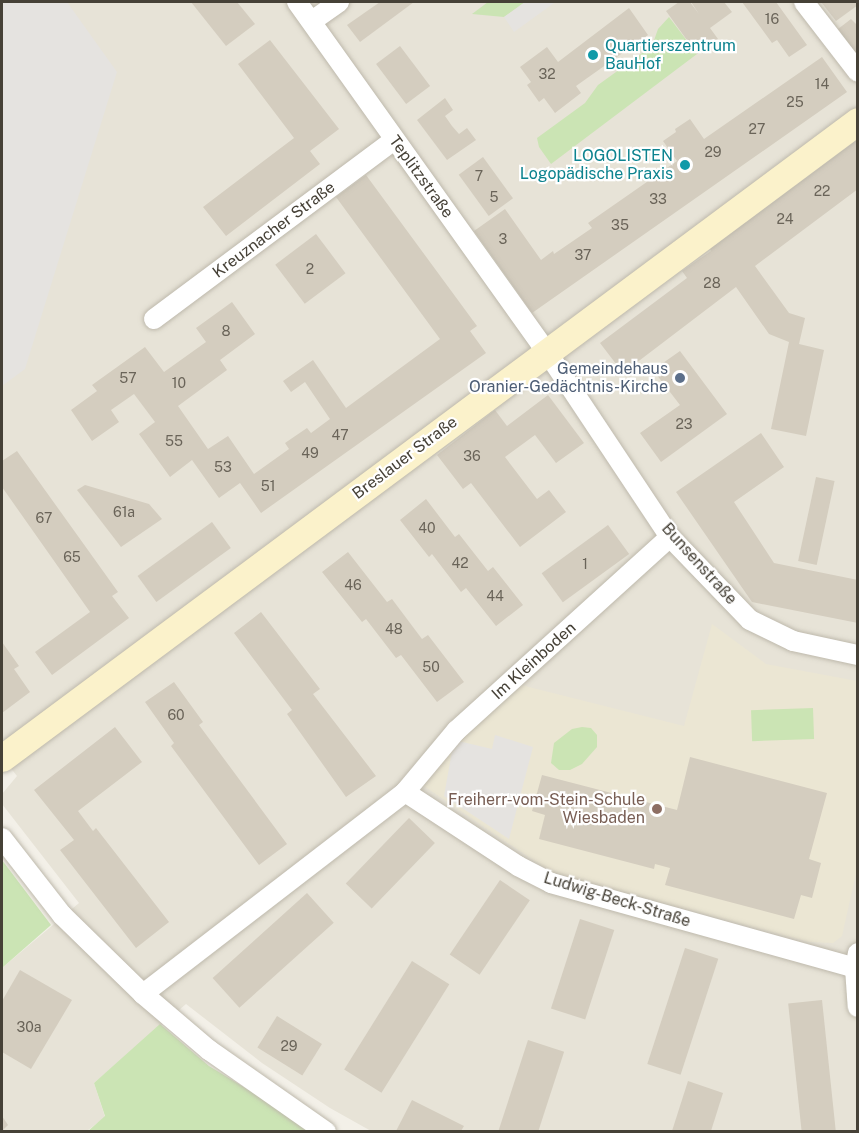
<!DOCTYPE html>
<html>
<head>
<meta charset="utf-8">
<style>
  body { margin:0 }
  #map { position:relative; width:859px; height:1133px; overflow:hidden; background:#f3f0e8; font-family:"Public Sans",sans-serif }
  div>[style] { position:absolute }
  .residential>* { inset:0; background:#e7e3d7 }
  .education>* { inset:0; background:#ebe6d3 }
  .green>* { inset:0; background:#cbe4b4; transform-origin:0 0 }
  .parking>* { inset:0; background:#e5e3e0 }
  .building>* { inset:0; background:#d4cdbf; transform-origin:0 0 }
  .roads { filter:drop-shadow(0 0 2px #beb9ac) drop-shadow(0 0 2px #beb9ac) }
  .street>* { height:20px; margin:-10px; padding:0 10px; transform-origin:10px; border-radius:10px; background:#fff }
  .secondary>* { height:27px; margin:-13.5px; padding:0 13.5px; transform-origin:13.5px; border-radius:13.5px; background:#fbf2cb }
  .dots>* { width:16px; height:16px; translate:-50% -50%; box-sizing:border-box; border:3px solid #fff; border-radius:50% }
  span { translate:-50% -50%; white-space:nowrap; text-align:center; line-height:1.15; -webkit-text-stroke:4.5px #fff; paint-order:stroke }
  .number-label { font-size:14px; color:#6a6459 }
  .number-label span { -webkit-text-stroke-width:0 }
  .culture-label { font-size:16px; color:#0d838f }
  .left { translate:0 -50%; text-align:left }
  .right { translate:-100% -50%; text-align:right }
  .street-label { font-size:16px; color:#464137 }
  .service-label { font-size:16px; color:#4e5e75 }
  .education-label { font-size:16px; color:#785e54 }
  .frame { position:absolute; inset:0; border:3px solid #464137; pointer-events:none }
</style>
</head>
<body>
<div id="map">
  <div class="residential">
    <div style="clip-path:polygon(2px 2px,857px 2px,857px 1131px,371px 1131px,330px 1108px,262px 1063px,186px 1004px,94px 1083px,105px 1117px,87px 1131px,2px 1131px,2px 968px,79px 903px,2px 804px,2px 794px,17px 776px,2px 757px)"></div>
  </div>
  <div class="education">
    <div style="clip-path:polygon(712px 624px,766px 664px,857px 681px,857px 869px,842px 936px,833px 943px,809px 942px,552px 873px,418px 782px,517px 684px,684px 726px)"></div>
  </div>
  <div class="green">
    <div style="clip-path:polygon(488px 2px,525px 2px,504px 17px,472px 14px)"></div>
    <div style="clip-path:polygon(669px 17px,697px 54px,551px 164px,539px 147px,537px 138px,585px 103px,598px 85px,652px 46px,658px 29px)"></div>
    <div style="left:813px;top:708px;width:31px;height:62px;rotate:88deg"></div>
    <div style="clip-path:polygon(582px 727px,591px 728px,597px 735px,597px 747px,582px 764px,570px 770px,559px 770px,551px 763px,554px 743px,572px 729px)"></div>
    <div style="clip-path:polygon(2px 860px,51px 925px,2px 968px)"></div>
    <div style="clip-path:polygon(160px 1024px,209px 1066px,316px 1131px,87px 1132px,105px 1116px,94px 1083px)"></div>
  </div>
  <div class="parking">
    <div style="clip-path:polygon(2px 2px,67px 2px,117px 72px,25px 369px,2px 386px)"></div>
    <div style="clip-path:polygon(525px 2px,554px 3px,514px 32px,504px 17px)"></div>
    <div style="clip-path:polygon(495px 735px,533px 747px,509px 839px,444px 796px,454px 740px,492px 749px)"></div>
  </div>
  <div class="building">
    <div style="clip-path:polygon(191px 2px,237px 2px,255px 24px,226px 46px)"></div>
    <div style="clip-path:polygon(380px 2px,414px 2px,360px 42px,347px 25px)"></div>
    <div style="clip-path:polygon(679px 2px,690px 2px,699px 14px,691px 2px,724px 2px,732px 12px,710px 28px,718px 39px,697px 54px,666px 11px)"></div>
    <div style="clip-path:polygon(742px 2px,776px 2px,807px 45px,789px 57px,777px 40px,772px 43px)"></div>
    <div style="clip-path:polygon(821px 2px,858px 2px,858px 5px,836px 21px)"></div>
    <div style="clip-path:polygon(629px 8px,648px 35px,576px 86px,581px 93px,555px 113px,544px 98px,539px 102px,527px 85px,531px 82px,520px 67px,547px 47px,558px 62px)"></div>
    <div style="clip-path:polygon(851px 19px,858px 26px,858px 56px,838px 29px)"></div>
    <div style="clip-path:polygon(270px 40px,339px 129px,310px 151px,320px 164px,226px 236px,203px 207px,294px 138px,238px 64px)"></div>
    <div style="left:400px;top:46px;width:50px;height:30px;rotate:53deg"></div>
    <div style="clip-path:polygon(822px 57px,847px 92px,532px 313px,474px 231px,505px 209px,541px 260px,553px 251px,554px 254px,592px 228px,588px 223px,677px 161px,663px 141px,676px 132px,675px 129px,690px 119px,704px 139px)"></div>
    <div style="clip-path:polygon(445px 98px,453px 110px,445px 116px,452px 126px,459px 134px,467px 128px,476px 140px,447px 160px,417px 120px)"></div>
    <div style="clip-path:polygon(858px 139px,858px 189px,755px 266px,789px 313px,805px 318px,799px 344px,824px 350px,806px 436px,771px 429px,789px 342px,769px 334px,736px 287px,623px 373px,600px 343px,687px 278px,682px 271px,711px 251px,710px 249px)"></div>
    <div style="left:483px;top:157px;width:51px;height:30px;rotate:54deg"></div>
    <div style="clip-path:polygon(366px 175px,477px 326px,470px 331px,486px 353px,261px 513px,240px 483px,219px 498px,192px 460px,170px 477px,139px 434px,155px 422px,134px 394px,111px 410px,119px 422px,92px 441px,71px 410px,97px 391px,92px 385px,145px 347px,164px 372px,206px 342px,196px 328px,232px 302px,255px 334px,220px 360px,227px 370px,178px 406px,208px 449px,228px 436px,254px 474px,289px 449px,285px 443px,307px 428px,311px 433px,330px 419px,305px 382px,291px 392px,283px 381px,313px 360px,346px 408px,440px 339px,336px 197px)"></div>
    <div style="left:316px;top:234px;width:49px;height:51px;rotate:53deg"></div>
    <div style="clip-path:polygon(680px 351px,727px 414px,661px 462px,640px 433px,680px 405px,653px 370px)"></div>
    <div style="clip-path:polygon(548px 395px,584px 443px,556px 463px,535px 435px,505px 457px,537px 499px,549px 490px,566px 512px,520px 547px,471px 483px,463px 489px,437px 455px,495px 410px,507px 426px)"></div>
    <div style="clip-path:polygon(761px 433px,784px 467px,734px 502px,774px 563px,858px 580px,858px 623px,752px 602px,676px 492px)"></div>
    <div style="clip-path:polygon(17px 451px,118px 592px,112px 596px,129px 618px,52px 675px,35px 652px,90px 612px,2px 487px,2px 461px)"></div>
    <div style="left:816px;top:477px;width:19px;height:86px;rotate:12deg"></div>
    <div style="clip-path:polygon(85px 485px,149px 504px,162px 519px,121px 547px,77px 490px)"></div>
    <div style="clip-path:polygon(426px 499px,455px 537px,459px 534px,488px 571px,493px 567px,523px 605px,496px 626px,466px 588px,461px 592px,432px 554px,429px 557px,400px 520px)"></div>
    <div style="left:212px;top:522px;width:32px;height:92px;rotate:54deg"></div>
    <div style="left:608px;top:525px;width:36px;height:82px;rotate:54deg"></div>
    <div style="clip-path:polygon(348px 552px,387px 602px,392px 599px,422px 639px,428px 635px,464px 682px,437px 702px,401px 655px,396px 658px,366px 619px,362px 622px,322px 572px)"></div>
    <div style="clip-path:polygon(261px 612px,320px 689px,313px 694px,376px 776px,346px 797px,287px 714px,292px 710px,234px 633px)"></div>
    <div style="clip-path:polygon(2px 642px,19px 666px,14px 669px,30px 692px,2px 713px)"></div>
    <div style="clip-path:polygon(174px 682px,203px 722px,199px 725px,287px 844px,259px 865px,171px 746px,174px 743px,145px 702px)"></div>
    <div style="clip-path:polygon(115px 727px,142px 762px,78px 811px,93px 831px,96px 828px,169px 922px,136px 948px,60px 850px,74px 840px,34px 790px)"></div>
    <div style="clip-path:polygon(690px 757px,827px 793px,809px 859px,821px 863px,812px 898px,801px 895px,794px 919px,665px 885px,670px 868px,655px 864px,654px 869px,539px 839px,545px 815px,532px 811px,542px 775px,677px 810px)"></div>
    <div style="left:409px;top:818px;width:36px;height:91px;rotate:44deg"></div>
    <div style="left:500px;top:880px;width:36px;height:90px;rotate:34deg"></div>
    <div style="left:307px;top:893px;width:40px;height:127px;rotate:48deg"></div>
    <div style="left:580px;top:919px;width:36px;height:94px;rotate:18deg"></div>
    <div style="left:685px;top:948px;width:35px;height:122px;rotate:18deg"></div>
    <div style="left:412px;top:961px;width:44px;height:128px;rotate:32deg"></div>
    <div style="clip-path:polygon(20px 970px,72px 1000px,31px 1069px,2px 1052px,2px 1001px)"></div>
    <div style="left:822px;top:1000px;width:132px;height:34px;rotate:84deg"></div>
    <div style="left:277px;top:1016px;width:53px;height:37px;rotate:32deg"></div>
    <div style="left:528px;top:1040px;width:38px;height:96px;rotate:18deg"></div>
    <div style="clip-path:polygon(688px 1081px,723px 1093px,711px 1131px,672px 1131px)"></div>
    <div style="clip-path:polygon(412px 1100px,464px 1126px,461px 1131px,396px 1131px)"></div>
    <div style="clip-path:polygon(2px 1116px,8px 1125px,2px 1131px)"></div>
  </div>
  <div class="roads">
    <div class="street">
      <div style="left:297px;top:2px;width:430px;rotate:54.5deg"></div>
      <div style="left:547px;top:352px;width:222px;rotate:56.4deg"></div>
      <div style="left:670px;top:537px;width:115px;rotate:46.1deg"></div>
      <div style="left:750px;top:620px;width:48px;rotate:26deg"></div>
      <div style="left:793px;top:641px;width:66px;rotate:12.2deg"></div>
      <div style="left:804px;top:2px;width:88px;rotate:52.4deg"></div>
      <div style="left:312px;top:21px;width:33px;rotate:-35deg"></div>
      <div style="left:154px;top:319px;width:299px;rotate:-36.7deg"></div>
      <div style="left:405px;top:792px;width:135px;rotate:33.2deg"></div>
      <div style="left:518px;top:866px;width:37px;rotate:27deg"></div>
      <div style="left:551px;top:883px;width:316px;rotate:15.6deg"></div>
      <div style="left:2px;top:838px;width:98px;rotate:52.1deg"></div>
      <div style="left:62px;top:915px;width:113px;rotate:44.3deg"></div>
      <div style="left:143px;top:994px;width:87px;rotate:40.3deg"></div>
      <div style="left:209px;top:1050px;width:143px;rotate:35deg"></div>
      <div style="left:858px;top:953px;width:15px;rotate:101deg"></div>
      <div style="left:855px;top:968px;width:39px;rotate:86deg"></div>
      <div style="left:143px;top:994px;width:331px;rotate:-37.6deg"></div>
      <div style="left:405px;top:792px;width:80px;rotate:-50.1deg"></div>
      <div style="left:456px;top:731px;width:289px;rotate:-42.2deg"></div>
    </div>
    <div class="secondary">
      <div style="left:2px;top:758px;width:1067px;rotate:-36.66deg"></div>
    </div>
  </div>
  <div class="dots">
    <div style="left:593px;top:55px;background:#0f9aa8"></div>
    <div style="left:685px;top:165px;background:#0f9aa8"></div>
    <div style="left:680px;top:378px;background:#5c6f8a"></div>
    <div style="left:657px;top:809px;background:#8d6e63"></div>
  </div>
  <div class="number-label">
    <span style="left:772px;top:19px">16</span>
    <span style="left:547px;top:74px">32</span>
    <span style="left:822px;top:84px">14</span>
    <span style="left:795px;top:102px">25</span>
    <span style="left:757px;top:129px">27</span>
    <span style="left:713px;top:152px">29</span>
    <span style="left:479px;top:176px">7</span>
    <span style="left:822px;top:191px">22</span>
    <span style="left:494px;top:197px">5</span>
    <span style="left:658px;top:199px">33</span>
    <span style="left:785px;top:219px">24</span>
    <span style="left:620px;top:225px">35</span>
    <span style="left:503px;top:239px">3</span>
    <span style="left:583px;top:255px">37</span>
    <span style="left:310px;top:269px">2</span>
    <span style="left:712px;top:283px">28</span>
    <span style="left:226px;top:331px">8</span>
    <span style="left:128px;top:378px">57</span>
    <span style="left:179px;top:383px">10</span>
    <span style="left:684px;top:424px">23</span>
    <span style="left:340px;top:435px">47</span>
    <span style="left:174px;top:441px">55</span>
    <span style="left:310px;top:453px">49</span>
    <span style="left:472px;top:456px">36</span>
    <span style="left:223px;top:467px">53</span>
    <span style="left:268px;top:486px">51</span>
    <span style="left:124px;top:512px">61a</span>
    <span style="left:44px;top:518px">67</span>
    <span style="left:427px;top:528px">40</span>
    <span style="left:72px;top:557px">65</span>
    <span style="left:460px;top:563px">42</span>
    <span style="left:585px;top:564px">1</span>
    <span style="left:353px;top:585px">46</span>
    <span style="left:495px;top:596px">44</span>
    <span style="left:394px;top:629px">48</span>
    <span style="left:431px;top:667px">50</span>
    <span style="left:176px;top:715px">60</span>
    <span style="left:29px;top:1027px">30a</span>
    <span style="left:289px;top:1046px">29</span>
  </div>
  <div class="culture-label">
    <span class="left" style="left:605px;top:55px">Quartierszentrum<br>BauHof</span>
    <span class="right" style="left:673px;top:165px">LOGOLISTEN<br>Logopädische Praxis</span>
  </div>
  <div class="street-label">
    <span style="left:421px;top:177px;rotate:54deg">Teplitzstraße</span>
    <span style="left:274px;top:230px;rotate:-37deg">Kreuznacher Straße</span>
    <span style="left:405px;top:458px;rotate:-37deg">Breslauer Straße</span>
    <span style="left:699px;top:564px;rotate:48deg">Bunsenstraße</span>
    <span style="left:534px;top:661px;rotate:-42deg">Im Kleinboden</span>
    <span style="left:617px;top:900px;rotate:17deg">Ludwig-Beck-Straße</span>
  </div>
  <div class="service-label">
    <span class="right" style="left:668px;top:378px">Gemeindehaus<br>Oranier-Gedächtnis-Kirche</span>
  </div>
  <div class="education-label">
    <span class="right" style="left:645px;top:809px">Freiherr-vom-Stein-Schule<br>Wiesbaden</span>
  </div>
  <div class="frame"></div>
</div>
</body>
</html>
